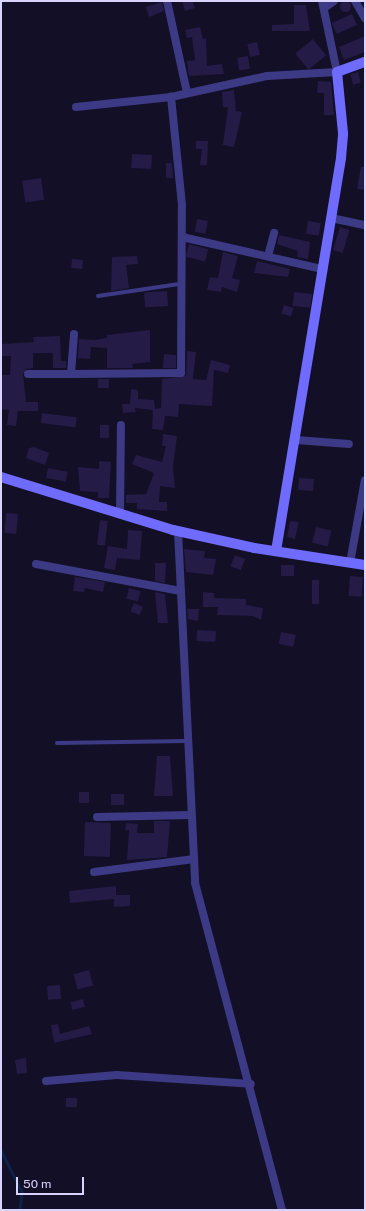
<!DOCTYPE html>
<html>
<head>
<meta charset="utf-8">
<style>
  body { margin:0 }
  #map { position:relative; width:366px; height:1211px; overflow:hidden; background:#130f26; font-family:"Public Sans",sans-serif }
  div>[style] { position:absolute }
  .stream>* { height:2.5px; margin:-1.25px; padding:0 1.25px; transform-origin:1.25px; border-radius:1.25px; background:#0c2248 }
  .building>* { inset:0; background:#241b47; transform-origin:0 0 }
  .round { border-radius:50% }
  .lane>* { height:4px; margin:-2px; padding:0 2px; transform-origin:2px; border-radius:2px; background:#3d3a85 }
  .street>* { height:8px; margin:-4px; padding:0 4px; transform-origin:4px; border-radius:4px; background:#3d3a85 }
  .secondary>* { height:10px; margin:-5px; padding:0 5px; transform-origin:5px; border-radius:5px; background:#6f6bff }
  span { translate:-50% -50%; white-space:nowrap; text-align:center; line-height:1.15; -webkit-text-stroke:3px #130f26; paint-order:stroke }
  .frame { position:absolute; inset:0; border:2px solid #d9d4ff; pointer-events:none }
  .scale { position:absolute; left:16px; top:1177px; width:68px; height:18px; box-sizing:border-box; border:2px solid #d9d4ff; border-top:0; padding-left:5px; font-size:12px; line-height:14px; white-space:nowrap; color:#d9d4ff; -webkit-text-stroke:3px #130f26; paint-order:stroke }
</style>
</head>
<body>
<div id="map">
  <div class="stream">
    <div style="left:1px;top:1150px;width:47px;rotate:63.4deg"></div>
    <div style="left:22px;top:1192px;width:18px;rotate:96deg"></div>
  </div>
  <div class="building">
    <div class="round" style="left:339.5px;top:0.5px;width:11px;height:11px"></div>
    <div style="clip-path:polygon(182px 1px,192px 1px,195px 8px,185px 11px)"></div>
    <div style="clip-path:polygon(162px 2px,164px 11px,149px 17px,146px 7px)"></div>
    <div style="clip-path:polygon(294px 5px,306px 5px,310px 31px,272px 31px,272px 25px,294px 24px)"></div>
    <div style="left:352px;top:14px;width:12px;height:22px;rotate:66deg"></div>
    <div style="clip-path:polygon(200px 27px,203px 39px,206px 38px,207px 66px,222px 64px,224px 74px,189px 76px,187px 61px,195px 60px,192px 37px,187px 38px,185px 30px)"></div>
    <div style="clip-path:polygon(365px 36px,365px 52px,344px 60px,339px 47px)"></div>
    <div style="left:313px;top:39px;width:21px;height:23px;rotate:51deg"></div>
    <div style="left:257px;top:42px;width:13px;height:10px;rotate:77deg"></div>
    <div style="left:248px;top:56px;width:13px;height:11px;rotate:81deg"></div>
    <div style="left:358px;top:72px;width:11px;height:8px;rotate:75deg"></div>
    <div style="clip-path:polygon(318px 81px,331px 82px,334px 115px,324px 115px,324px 93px,317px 93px)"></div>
    <div style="clip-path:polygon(234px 90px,236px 111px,242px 112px,234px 147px,223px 145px,228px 107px,223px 107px,222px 92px)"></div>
    <div style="clip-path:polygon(196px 141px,208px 141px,207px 165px,200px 165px,202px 149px,196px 149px)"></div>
    <div style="left:132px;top:154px;width:20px;height:14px;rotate:3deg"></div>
    <div style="clip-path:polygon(166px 163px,172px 163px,173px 178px,166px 178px)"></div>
    <div style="clip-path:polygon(361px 167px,365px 167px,365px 190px,357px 189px)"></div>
    <div style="left:41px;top:178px;width:22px;height:19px;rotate:82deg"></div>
    <div style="left:197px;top:219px;width:11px;height:13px;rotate:10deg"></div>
    <div style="left:308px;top:221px;width:13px;height:13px;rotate:9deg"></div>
    <div style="left:340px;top:227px;width:10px;height:24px;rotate:17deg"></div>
    <div style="clip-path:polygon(279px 235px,310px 242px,308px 259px,297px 257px,298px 251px,277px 244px)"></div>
    <div style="left:189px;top:244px;width:20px;height:13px;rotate:15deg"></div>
    <div style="clip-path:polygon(223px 252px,238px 256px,232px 278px,240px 280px,237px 292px,222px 287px,221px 292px,207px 290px,210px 277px,218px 278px)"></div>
    <div style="clip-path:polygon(137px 256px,138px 264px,126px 265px,129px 288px,111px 291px,112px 257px)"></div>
    <div style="left:72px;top:259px;width:11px;height:9px;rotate:5deg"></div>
    <div style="clip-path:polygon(257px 261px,290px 269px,288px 277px,254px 273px)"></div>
    <div style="left:167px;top:291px;width:15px;height:23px;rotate:86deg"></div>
    <div style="left:294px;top:292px;width:18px;height:14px;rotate:6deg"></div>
    <div style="left:284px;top:305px;width:10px;height:9px;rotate:17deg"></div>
    <div style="clip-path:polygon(150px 330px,150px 362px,132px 364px,133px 368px,107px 368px,107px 348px,91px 347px,90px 359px,78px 358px,79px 339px,95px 340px,107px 338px,107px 335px)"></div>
    <div style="clip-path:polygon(60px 336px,61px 361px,66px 361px,66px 368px,53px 368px,53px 353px,33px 353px,33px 368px,26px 369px,23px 374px,26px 402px,38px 402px,38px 411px,18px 411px,16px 426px,7px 425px,9px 410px,1px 409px,1px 375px,10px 375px,11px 356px,1px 356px,1px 344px,34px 342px,33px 337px)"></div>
    <div style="clip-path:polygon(187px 351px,196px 352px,193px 379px,206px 380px,211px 360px,230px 365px,228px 373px,214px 370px,212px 406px,179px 404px,178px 417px,165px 416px,163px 430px,152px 429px,153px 410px,135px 408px,136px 412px,123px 413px,122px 404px,130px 404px,131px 389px,138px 390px,138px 399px,154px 400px,155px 409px,161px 408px,162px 379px,186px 376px)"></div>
    <div style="clip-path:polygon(164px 354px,176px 355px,176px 368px,163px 368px)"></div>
    <div style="left:98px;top:379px;width:11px;height:9px"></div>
    <div style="left:42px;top:413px;width:35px;height:10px;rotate:7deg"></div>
    <div style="left:100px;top:425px;width:9px;height:13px"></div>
    <div style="clip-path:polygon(163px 434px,177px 436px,173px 466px,175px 488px,160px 486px,159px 502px,167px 502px,167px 511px,137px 509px,137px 503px,126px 503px,126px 495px,146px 494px,154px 473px,132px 464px,136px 455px,162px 462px,166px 446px,162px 446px)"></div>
    <div style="clip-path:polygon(34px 447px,49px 453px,45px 465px,26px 458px,29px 448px)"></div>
    <div style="clip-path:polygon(99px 461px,111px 462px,109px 498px,98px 498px,98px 492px,80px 491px,78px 467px,99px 469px)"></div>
    <div style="left:48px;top:468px;width:20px;height:10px;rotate:11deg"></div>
    <div style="left:299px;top:478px;width:15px;height:12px;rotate:4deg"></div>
    <div style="left:6px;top:513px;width:12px;height:20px;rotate:5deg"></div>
    <div style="left:100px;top:520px;width:8px;height:25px;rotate:7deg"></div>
    <div style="clip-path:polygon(290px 521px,299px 522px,295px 539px,287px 537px)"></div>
    <div style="left:316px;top:527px;width:16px;height:16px;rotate:14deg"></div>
    <div style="clip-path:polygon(128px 530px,142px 531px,140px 560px,117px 558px,115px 570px,104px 568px,108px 546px,127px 549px)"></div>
    <div style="clip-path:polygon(184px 549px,205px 551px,204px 558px,216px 559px,213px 575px,186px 572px)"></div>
    <div style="left:235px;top:555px;width:11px;height:12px;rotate:22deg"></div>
    <div style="clip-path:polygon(155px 563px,166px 563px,165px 583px,155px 581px)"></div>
    <div style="left:281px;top:565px;width:13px;height:11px"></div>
    <div style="left:350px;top:576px;width:13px;height:20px;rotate:4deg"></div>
    <div style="clip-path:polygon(75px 577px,105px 582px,103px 592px,85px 588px,84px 592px,73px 591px)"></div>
    <div style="left:312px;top:580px;width:7px;height:24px"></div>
    <div style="left:129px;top:588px;width:12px;height:11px;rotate:14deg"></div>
    <div style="clip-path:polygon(155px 592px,165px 594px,168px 623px,158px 623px)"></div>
    <div style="clip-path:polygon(203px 592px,214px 593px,214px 598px,246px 599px,246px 605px,263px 608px,261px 620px,253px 616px,217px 615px,218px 607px,203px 607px)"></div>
    <div style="left:134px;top:603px;width:10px;height:9px;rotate:24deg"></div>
    <div style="clip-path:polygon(187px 609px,199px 609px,198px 621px,188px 619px)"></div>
    <div style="left:197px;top:630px;width:19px;height:11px;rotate:3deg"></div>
    <div style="left:281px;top:632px;width:15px;height:12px;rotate:11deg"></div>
    <div style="clip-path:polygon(157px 756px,170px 756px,173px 796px,154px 796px)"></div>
    <div style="left:79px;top:792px;width:10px;height:11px"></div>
    <div style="left:111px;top:794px;width:13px;height:11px"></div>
    <div style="clip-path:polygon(154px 821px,170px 821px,167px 857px,127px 860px,129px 830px,125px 830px,126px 823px,138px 824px,137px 833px,154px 833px)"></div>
    <div style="left:85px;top:822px;width:26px;height:34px;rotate:2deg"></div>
    <div style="clip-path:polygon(116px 886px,116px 895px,130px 895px,130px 906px,114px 907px,114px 899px,70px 903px,69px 891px)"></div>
    <div style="left:89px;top:970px;width:16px;height:16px;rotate:75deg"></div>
    <div style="left:60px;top:985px;width:14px;height:13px;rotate:86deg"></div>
    <div style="left:83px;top:999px;width:8px;height:13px;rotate:76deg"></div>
    <div style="clip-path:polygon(58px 1024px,60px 1034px,89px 1026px,92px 1034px,54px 1043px,51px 1025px)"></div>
    <div style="clip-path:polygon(26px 1058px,27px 1073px,17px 1074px,15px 1060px)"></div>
    <div style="left:66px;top:1098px;width:11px;height:9px"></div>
  </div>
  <div class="lane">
    <div style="left:98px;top:296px;width:82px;rotate:-8.4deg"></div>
    <div style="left:57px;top:743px;width:130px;rotate:-0.9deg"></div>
  </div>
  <div class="street">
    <div style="left:167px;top:1px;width:94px;rotate:77.7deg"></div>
    <div style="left:355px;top:1px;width:20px;rotate:60deg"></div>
    <div style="left:324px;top:8px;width:12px;rotate:-35deg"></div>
    <div style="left:76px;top:107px;width:96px;rotate:-6deg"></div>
    <div style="left:171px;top:97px;width:98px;rotate:-12.3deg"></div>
    <div style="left:267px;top:76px;width:70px;rotate:-3.3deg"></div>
    <div style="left:337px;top:72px;width:73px;rotate:-101.9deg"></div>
    <div style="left:331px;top:218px;width:35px;rotate:12deg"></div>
    <div style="left:182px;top:237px;width:144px;rotate:12.9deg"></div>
    <div style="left:268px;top:256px;width:24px;rotate:-75deg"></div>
    <div style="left:74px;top:334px;width:40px;rotate:94.3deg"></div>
    <div style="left:71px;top:374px;width:110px;rotate:-0.5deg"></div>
    <div style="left:181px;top:373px;width:168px;rotate:-89.7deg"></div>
    <div style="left:182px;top:205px;width:109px;rotate:-95.8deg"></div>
    <div style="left:28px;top:374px;width:43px"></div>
    <div style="left:296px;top:440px;width:53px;rotate:4.3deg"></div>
    <div style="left:120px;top:514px;width:89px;rotate:-89.4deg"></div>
    <div style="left:178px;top:531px;width:352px;rotate:87.2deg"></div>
    <div style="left:195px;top:883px;width:338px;rotate:75.1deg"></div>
    <div style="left:350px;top:563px;width:84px;rotate:-79.8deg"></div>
    <div style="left:36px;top:564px;width:147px;rotate:10.6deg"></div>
    <div style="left:97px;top:817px;width:94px;rotate:-1.2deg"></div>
    <div style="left:94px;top:872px;width:101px;rotate:-7.4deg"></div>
    <div style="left:46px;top:1081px;width:71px;rotate:-4.8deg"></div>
    <div style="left:117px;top:1075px;width:134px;rotate:3.8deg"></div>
  </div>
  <div class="secondary">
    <div style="left:1px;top:477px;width:180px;rotate:17.1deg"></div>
    <div style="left:173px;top:530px;width:83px;rotate:12.5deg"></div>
    <div style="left:254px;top:548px;width:112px;rotate:8.7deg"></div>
    <div style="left:276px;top:551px;width:398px;rotate:-80.6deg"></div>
    <div style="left:341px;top:158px;width:25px;rotate:-85deg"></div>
    <div style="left:343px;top:133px;width:61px;rotate:-95.6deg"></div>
    <div style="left:337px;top:72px;width:30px;rotate:-20deg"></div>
  </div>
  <div class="frame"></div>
  <div class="scale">50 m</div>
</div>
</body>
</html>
